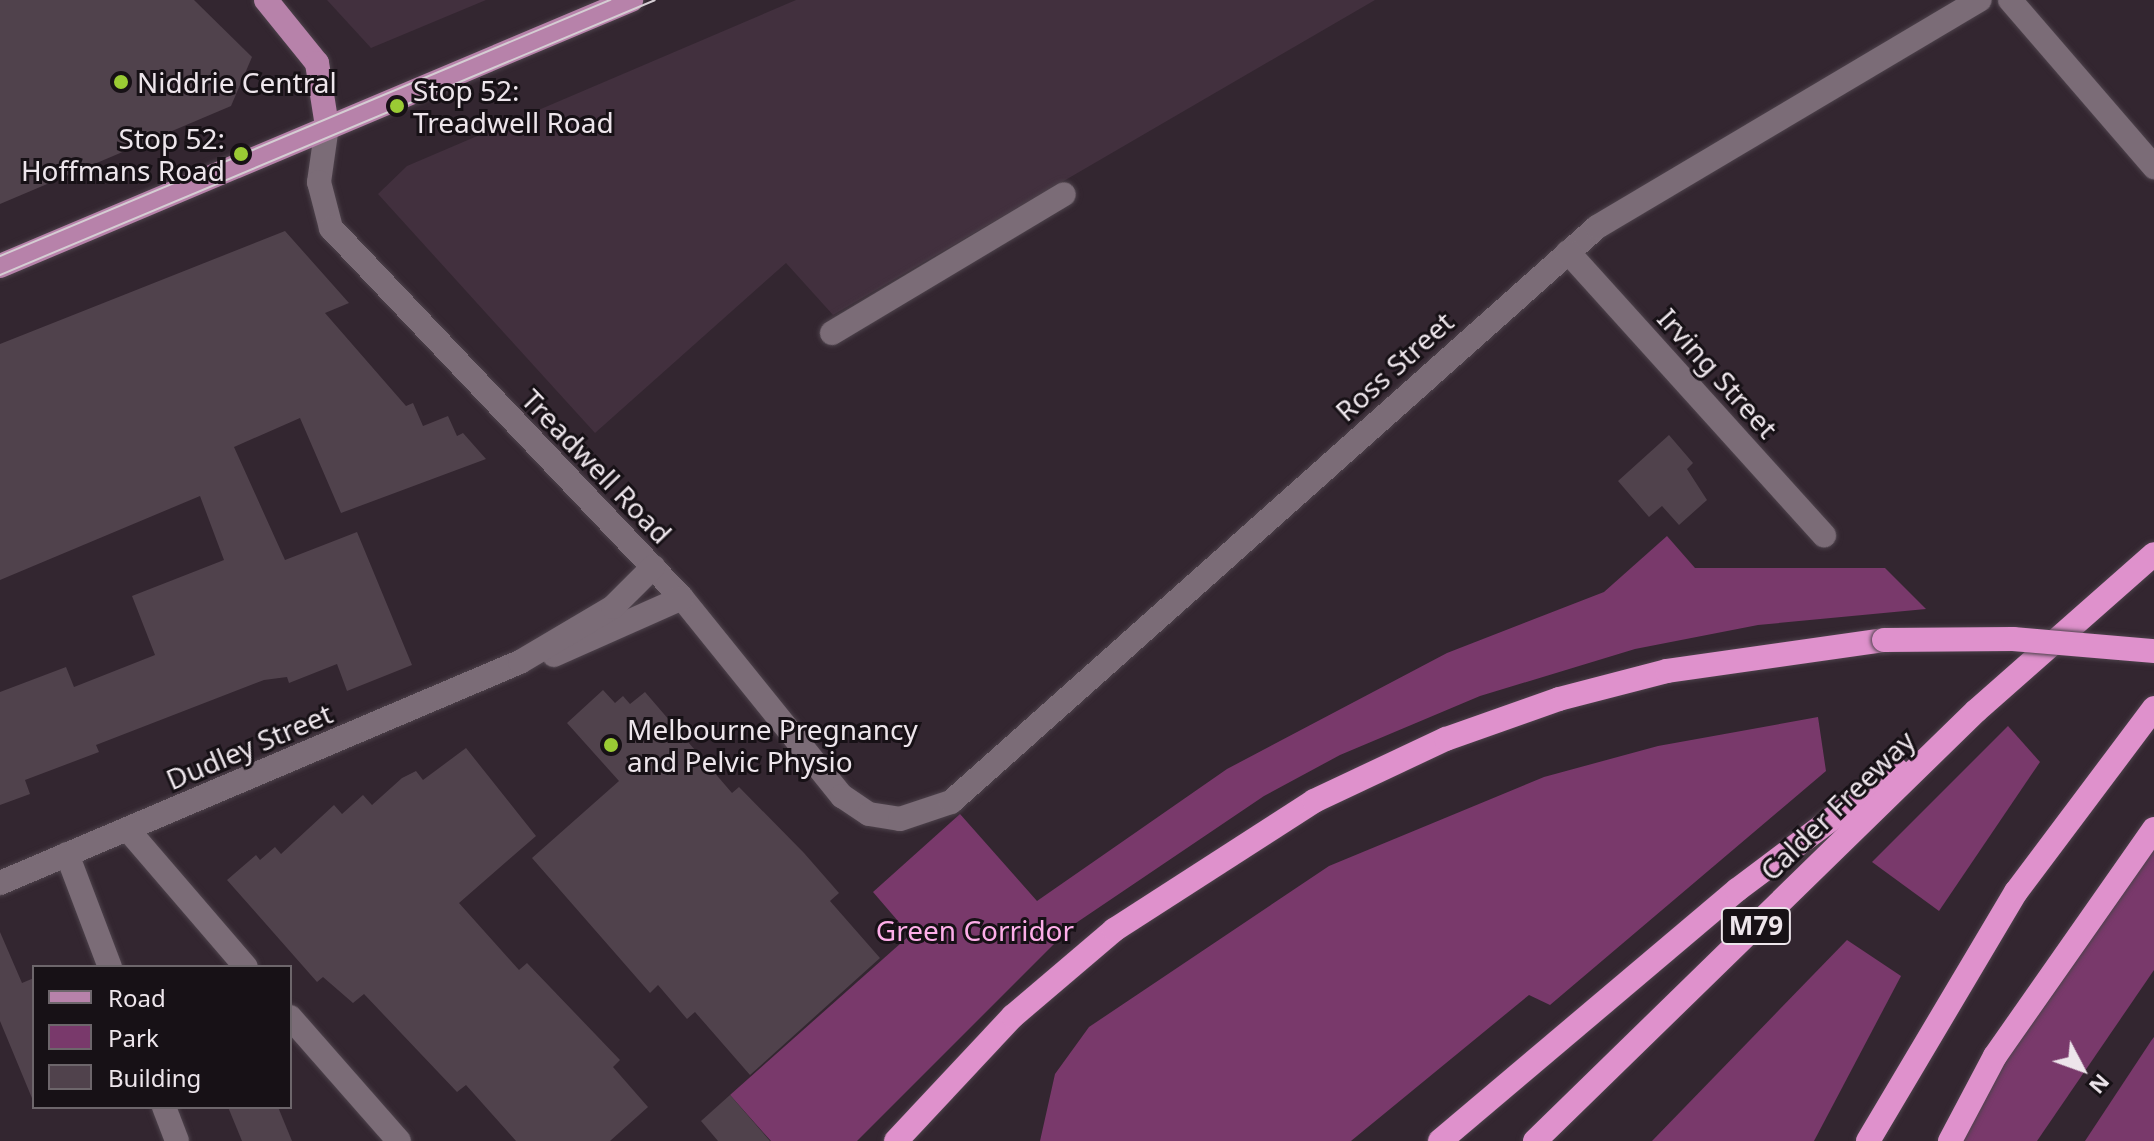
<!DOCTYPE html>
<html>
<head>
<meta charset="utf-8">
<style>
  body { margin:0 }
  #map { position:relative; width:2154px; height:1141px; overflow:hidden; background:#332630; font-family:"Noto Sans",sans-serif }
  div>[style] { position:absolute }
  .built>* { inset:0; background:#42303e }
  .green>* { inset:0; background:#79396b }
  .building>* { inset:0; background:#50424c }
  .roads { filter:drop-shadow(0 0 2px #4d424b) drop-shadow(0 0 2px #4d424b) }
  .minor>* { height:24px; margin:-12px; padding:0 12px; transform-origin:12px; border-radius:12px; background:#7b6c77 }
  .major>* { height:24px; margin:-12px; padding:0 12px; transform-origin:12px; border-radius:12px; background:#b782aa }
  .highway>* { height:24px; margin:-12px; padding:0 12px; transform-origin:12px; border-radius:12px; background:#df91cc }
  .tram>* { height:2px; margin:-1px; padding:0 1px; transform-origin:1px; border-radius:1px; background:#d5cdd3 }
  .bridges { filter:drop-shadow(0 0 2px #4d424b) drop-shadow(0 0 2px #4d424b) }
  .highway-bridge>* { height:24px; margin:-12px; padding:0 12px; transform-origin:12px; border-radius:12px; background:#df91cc }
  .dots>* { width:22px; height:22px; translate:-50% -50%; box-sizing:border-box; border:4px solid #171116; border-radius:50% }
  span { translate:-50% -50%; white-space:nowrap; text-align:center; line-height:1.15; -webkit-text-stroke:6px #171116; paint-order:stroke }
  .shield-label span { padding:2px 6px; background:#171116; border:2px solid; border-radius:6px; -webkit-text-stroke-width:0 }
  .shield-label { font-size:26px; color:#ede5eb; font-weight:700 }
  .poi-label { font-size:28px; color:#ede5eb }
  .left { translate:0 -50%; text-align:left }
  .right { translate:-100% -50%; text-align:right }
  .street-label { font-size:28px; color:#ede5eb }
  .park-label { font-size:28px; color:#feaee9 }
  .legend { position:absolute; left:32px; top:965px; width:260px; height:144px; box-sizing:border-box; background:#171116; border:2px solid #6d666b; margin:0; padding:10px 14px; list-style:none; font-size:24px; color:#ede5eb }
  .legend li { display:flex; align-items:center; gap:16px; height:40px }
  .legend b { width:40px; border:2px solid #6d666b }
  .north { position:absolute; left:2042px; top:1029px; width:80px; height:80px; -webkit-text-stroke:6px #171116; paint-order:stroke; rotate:131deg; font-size:22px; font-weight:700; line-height:32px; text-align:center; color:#ede5eb }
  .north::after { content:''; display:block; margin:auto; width:28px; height:36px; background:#ede5eb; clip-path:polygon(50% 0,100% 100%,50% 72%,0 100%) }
</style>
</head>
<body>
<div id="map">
  <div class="built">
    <div style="clip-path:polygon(327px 0,486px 0,371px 48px)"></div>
    <div style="clip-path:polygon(796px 0,1375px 0,833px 315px,786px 263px,595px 433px,378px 194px,407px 166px)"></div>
  </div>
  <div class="green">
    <div style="clip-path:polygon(1667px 536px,1695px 568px,1885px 568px,1926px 609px,1758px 625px,1635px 649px,1480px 696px,1340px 755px,1264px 796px,1073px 925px,857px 1141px,771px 1141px,730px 1095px,910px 935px,873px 892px,960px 814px,1037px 901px,1227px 769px,1447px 653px,1604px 592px)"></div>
    <div style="clip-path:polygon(1818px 717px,1826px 771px,1550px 1005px,1529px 995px,1351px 1141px,1040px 1141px,1055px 1074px,1089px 1027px,1329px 866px,1544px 777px,1658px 746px)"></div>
    <div style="clip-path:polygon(2008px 726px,2040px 762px,1939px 911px,1872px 862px)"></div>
    <div style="clip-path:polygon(2154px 850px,2154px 970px,2037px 1141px,1962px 1141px,2025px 1022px)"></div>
    <div style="clip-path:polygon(1847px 940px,1901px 976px,1814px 1141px,1652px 1141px)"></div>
    <div style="clip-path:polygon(2154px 1037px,2154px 1141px,2085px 1141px,2151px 1041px)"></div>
  </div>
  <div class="building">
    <div style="clip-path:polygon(0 0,194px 0,252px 57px,231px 106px,0 204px)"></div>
    <div style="clip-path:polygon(285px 231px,349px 303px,325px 313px,406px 406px,413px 403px,423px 426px,448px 416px,457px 436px,463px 433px,486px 459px,341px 513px,300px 418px,234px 447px,285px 560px,357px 532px,412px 665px,347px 691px,337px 664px,289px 683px,287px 677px,264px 680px,96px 745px,99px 752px,25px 780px,30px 794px,0 805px,0 692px,66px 667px,74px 687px,155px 655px,132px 596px,224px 560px,200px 496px,0 580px,0 344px)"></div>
    <div style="clip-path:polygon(1669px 435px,1693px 463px,1687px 469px,1707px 500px,1679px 525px,1662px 506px,1649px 517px,1618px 481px)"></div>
    <div style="clip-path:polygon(603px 690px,615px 703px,623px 696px,630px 704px,645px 692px,732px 793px,739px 787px,804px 853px,839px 893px,830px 901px,880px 958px,750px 1075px,695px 1012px,687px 1019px,658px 985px,650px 993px,532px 858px,619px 781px,567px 723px)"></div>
    <div style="clip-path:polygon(466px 748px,536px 836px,459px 903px,519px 970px,527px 963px,620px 1060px,613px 1067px,648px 1107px,610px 1141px,516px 1141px,466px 1085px,457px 1092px,364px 994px,353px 1003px,323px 977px,317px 982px,227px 880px,256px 855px,260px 860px,275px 847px,281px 854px,334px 805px,342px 814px,363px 795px,372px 805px,402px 778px,416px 771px,423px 780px)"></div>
    <div style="clip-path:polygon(0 932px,22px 983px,34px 978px,34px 1103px,0 1021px)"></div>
    <div style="clip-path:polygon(730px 1095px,770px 1141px,718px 1141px,701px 1121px)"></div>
    <div style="clip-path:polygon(228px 1107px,278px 1107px,292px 1141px,242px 1141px)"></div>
  </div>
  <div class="roads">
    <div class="minor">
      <div style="left:2010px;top:0;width:221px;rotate:49.2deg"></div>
      <div style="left:327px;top:126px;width:57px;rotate:98.1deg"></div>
      <div style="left:319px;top:182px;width:48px;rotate:75.4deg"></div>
      <div style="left:331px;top:228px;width:510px;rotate:46.51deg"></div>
      <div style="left:682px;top:598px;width:255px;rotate:51.1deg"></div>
      <div style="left:842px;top:796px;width:32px;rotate:34deg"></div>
      <div style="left:869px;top:814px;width:31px;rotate:9deg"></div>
      <div style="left:900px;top:819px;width:54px;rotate:-18.4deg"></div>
      <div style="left:951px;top:802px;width:865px;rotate:-41.67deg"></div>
      <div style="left:1597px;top:227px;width:445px;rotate:-30.7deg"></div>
      <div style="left:1568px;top:252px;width:382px;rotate:47.9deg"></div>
      <div style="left:832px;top:333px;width:270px;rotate:-30.9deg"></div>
      <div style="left:554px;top:655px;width:140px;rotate:-24deg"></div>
      <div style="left:129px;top:831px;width:179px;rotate:49.3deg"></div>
      <div style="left:67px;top:854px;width:121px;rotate:69.2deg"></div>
      <div style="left:0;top:883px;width:565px;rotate:-23.03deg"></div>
      <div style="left:520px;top:662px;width:108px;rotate:-30.6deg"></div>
      <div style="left:613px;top:607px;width:57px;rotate:-45deg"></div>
      <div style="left:290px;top:1017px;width:165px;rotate:48.7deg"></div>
      <div style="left:164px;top:1107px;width:36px;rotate:69deg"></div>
    </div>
    <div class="major">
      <div style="left:266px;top:0;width:81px;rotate:51deg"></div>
      <div style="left:317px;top:63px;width:64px;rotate:81deg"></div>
      <div style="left:0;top:266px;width:685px;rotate:-22.86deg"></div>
    </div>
    <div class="highway">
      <div style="left:896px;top:1141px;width:171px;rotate:-46.9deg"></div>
      <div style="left:1013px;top:1016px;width:133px;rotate:-40.4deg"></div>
      <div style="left:1114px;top:930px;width:238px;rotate:-32.8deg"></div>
      <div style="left:1314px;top:801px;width:146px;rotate:-25.2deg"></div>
      <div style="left:1446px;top:739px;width:120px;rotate:-19.5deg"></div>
      <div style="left:1559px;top:699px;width:112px;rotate:-14.5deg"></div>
      <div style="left:1667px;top:671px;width:219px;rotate:-8.1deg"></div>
      <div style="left:1440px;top:1141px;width:389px;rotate:-40.2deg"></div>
      <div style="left:1737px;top:890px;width:200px;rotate:-36.9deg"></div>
      <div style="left:1535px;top:1141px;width:616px;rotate:-44.28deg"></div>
      <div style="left:1976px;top:711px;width:237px;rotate:-41.4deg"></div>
      <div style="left:1868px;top:1141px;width:290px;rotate:-59.3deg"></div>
      <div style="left:2016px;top:892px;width:230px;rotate:-53.1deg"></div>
      <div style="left:1950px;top:1141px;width:96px;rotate:-62.1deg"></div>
      <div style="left:1995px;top:1056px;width:277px;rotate:-55deg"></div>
    </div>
  </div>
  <div class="tram">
    <div style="left:0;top:256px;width:662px;rotate:-22.77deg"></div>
    <div style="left:0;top:275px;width:710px;rotate:-22.77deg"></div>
  </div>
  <div class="bridges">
    <div class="highway-bridge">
      <div style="left:1884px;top:640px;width:129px;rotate:-0.4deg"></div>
      <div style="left:2013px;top:639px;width:142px;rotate:4.9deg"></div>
    </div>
  </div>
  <div class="dots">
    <div style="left:121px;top:82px;background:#9acb34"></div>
    <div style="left:397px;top:106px;background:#9acb34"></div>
    <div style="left:241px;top:154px;background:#9acb34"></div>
    <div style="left:611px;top:745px;background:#9acb34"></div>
  </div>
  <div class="shield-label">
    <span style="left:1756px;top:926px">M79</span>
  </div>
  <div class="poi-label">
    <span class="left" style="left:137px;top:82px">Niddrie Central</span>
    <span class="left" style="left:413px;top:106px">Stop 52:<br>Treadwell Road</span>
    <span class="right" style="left:225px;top:154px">Stop 52:<br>Hoffmans Road</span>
    <span class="left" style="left:627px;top:745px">Melbourne Pregnancy<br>and Pelvic Physio</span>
  </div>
  <div class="street-label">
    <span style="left:1394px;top:366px;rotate:-42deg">Ross Street</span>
    <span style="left:1718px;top:373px;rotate:48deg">Irving Street</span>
    <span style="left:597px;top:466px;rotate:46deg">Treadwell Road</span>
    <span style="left:249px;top:746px;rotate:-23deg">Dudley Street</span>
    <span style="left:1837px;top:805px;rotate:-44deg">Calder Freeway</span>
  </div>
  <div class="park-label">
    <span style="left:975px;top:930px">Green Corridor</span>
  </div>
  <ul class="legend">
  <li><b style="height:10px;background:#b782aa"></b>Road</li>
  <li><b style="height:22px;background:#79396b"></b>Park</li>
  <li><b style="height:22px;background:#50424c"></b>Building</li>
  </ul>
  <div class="north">N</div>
</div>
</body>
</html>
